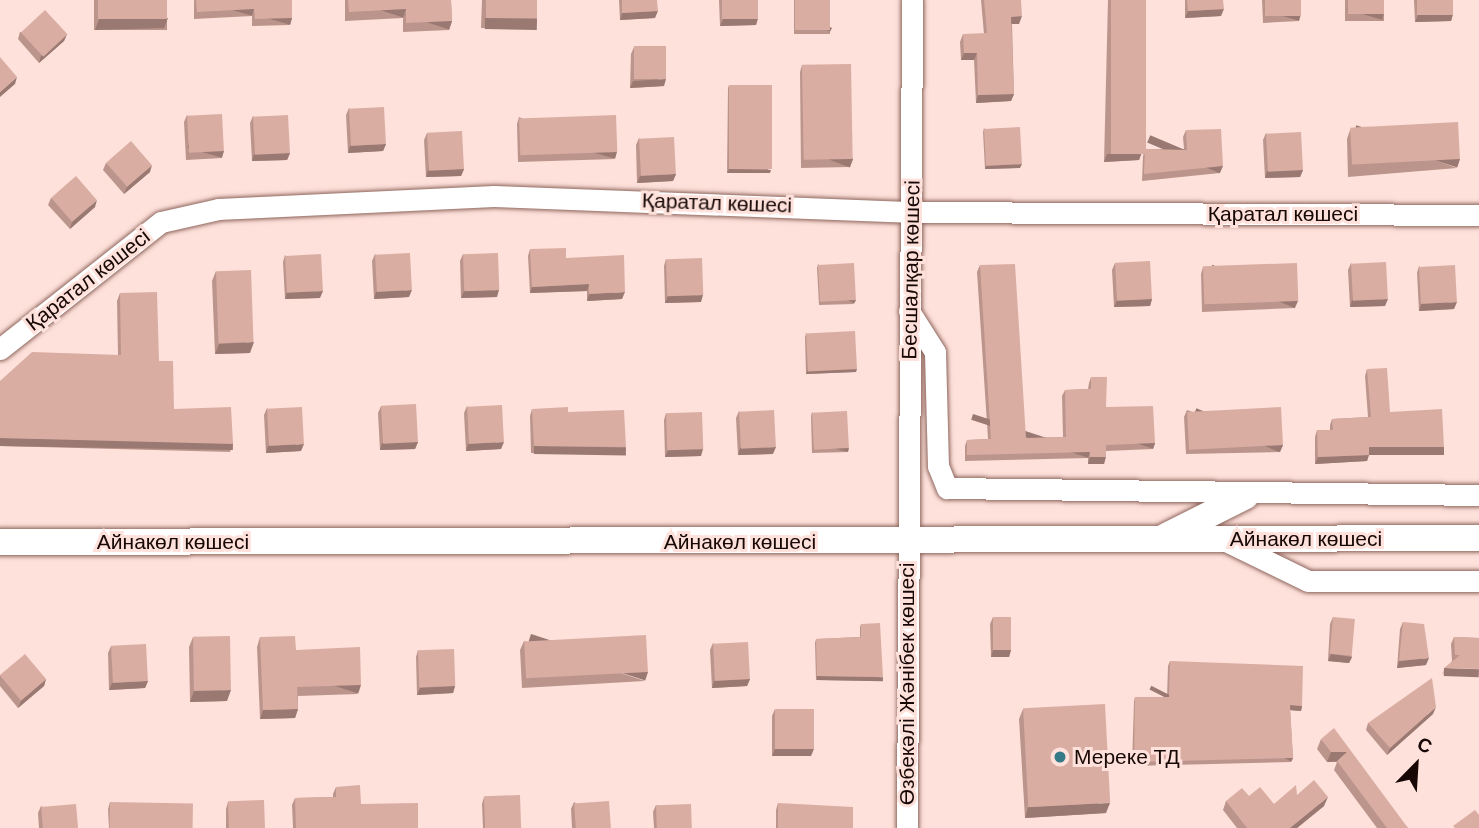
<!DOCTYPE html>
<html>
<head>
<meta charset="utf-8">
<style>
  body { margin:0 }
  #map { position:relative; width:1479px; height:828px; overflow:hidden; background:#fee1db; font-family:"DM Sans",sans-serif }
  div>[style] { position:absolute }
  .roads { filter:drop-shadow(0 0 2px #8e665d) drop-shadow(0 0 2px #8e665d) }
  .minor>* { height:21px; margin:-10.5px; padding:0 10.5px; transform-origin:10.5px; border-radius:10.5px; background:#fff }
  .major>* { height:26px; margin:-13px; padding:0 13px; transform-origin:13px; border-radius:13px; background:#fff }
  .wall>* { inset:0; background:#bb958c; transform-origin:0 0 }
  .shaded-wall>* { inset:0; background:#997972; transform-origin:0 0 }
  .building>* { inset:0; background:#daada3; transform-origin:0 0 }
  .dots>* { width:19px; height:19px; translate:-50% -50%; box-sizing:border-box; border:4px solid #fee1db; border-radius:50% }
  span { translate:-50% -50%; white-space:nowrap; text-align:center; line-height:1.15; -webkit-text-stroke:6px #fee1db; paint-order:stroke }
  .street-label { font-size:21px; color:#170806 }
  .poi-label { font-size:21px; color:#170806 }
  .left { translate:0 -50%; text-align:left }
  .north { position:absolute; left:1381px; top:730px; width:70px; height:70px; -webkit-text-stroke:5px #fee1db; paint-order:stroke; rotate:24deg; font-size:19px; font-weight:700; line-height:28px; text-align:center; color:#170806 }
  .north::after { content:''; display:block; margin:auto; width:24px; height:32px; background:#170806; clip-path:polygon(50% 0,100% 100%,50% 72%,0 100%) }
</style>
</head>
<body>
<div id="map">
  <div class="roads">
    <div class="minor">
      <div style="left:909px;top:311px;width:49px;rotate:57.6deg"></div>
      <div style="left:935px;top:352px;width:114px;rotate:88.5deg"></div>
      <div style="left:938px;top:466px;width:24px;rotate:68deg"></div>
      <div style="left:947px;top:488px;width:532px;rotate:0.75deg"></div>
      <div style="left:0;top:349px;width:205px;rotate:-38.3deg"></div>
      <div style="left:161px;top:222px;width:58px;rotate:-12.8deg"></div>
      <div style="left:218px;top:209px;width:276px;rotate:-2.7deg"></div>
      <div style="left:494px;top:196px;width:420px;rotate:2.2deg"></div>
      <div style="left:914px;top:212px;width:565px;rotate:0.3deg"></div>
      <div style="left:1224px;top:540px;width:93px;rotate:26deg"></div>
      <div style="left:1308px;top:581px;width:171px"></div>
      <div style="left:907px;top:828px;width:828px;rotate:-89.65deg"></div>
    </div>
    <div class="major">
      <div style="left:1166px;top:536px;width:89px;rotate:-26.6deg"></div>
      <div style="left:0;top:542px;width:1479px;rotate:-0.15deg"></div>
    </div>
  </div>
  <div class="wall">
    <div style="left:94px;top:0;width:73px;height:30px"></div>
    <div style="clip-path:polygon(194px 0,292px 0,292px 18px,290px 25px,252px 26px,252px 16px,194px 19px)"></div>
    <div style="clip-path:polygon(345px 0,451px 0,452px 21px,449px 30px,403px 32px,403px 18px,345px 21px)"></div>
    <div style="clip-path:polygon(482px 0,537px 0,537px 19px,533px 29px,481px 28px)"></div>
    <div style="clip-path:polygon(619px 0,657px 0,655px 18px,620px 20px)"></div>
    <div style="clip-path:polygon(719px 0,758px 0,758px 18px,756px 25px,720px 26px)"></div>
    <div style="left:794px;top:0;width:36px;height:34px"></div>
    <div style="clip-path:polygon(981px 0,1021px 0,1019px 24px,1012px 24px,1014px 94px,1011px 101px,976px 103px,974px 60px,961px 60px,960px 42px,963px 34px,984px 34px)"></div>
    <div style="clip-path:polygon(1108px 0,1146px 0,1142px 152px,1139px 160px,1104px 162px)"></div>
    <div style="clip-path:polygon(1185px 0,1223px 0,1221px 16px,1185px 18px)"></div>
    <div style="clip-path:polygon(1262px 0,1301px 0,1299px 21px,1263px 23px)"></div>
    <div style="left:1345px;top:0;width:39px;height:21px"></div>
    <div style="clip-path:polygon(1414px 0,1453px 0,1453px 14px,1451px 21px,1415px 22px)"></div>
    <div style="clip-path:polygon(20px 32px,67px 34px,64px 41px,39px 63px,18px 39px)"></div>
    <div style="clip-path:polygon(634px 47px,664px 86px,630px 88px,631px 54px)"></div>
    <div style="clip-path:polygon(802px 65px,853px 159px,850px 167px,801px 168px,800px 72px)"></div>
    <div style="clip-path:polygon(729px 85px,770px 173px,727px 173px,728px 88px)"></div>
    <div style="clip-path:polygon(349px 108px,386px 144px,383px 151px,348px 153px,346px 115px)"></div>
    <div style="clip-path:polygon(187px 115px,222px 158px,186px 160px,184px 122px)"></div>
    <div style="clip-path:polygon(253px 116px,290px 153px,287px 160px,252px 161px,250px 123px)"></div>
    <div style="clip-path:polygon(519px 117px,615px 159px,518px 162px,517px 124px)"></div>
    <div style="clip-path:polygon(984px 128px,1020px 168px,985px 169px,983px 132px)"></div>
    <div style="clip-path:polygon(1186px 130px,1220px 173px,1142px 181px,1143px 156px,1145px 149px,1184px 149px,1183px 137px)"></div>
    <div style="clip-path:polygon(1350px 130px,1457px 168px,1348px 177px,1347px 139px)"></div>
    <div style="clip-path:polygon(427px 133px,464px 169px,461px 176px,426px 177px,424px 140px)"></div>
    <div style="clip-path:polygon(1266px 133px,1303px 170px,1300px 177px,1265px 178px,1263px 140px)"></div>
    <div style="clip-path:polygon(639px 138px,676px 174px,673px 181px,637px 183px,636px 145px)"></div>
    <div style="clip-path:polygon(106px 163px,150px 172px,124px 194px,103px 170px)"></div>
    <div style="clip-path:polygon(51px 198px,95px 207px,70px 229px,48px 205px)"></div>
    <div style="clip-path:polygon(530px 249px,566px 258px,622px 299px,587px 301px,587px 291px,530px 293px,528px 256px)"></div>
    <div style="clip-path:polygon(375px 254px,409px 297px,374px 299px,372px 261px)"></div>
    <div style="clip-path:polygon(463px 254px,497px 297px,461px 298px,460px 261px)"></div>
    <div style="clip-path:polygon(285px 255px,320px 298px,285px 299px,283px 262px)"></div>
    <div style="clip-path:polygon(666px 259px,701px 302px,665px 303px,664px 266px)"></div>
    <div style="clip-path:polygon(1115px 263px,1152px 299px,1150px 306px,1114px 307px,1112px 270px)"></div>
    <div style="clip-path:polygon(1351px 263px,1385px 306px,1350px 307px,1348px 270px)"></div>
    <div style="clip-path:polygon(818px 264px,854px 304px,819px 305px,817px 268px)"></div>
    <div style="clip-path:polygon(980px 265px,1026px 438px,1063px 437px,1062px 396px,1065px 390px,1088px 389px,1089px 383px,1091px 377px,1106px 407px,1155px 443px,1153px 449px,1106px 451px,1104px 464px,1088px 464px,1088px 458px,965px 461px,965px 446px,967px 440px,988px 439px,977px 272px)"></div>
    <div style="clip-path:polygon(1419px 266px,1454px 309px,1419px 311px,1417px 273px)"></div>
    <div style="clip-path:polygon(1203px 267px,1295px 308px,1202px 312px,1201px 274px)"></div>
    <div style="clip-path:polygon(216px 271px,250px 353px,215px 354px,212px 281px)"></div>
    <div style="clip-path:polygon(120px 293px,159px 361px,174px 409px,233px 444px,230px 452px,0 446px,0 381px,118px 355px,117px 301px)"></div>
    <div style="clip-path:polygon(806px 333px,856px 372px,806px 374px,805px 337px)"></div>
    <div style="clip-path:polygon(1367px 369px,1390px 412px,1444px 447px,1442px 454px,1369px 454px,1367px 461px,1315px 464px,1315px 437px,1317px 430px,1330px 430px,1330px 425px,1332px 419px,1368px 417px,1365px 376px)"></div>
    <div style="clip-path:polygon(381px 406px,418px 442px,415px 449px,380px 450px,378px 413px)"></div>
    <div style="clip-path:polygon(467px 406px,501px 449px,466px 451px,464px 413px)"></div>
    <div style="clip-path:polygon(267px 408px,301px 451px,266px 453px,264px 415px)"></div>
    <div style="clip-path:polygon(532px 409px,568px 412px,626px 447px,624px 454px,531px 453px,530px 416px)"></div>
    <div style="clip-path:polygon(1187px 410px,1283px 445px,1280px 452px,1186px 454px,1184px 417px)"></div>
    <div style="clip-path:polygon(739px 411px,773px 454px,738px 455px,736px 418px)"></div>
    <div style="clip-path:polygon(812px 412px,848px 452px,812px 453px,811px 416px)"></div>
    <div style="clip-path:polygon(666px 413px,701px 456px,665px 457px,664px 420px)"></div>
    <div style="clip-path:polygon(993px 617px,1011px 650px,1009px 657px,991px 657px,990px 624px)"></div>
    <div style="clip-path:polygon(1333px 617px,1352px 657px,1349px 663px,1328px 661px,1330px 624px)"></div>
    <div style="clip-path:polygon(1403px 622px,1426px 665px,1397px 668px,1400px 629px)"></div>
    <div style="clip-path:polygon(861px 624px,881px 681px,816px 680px,815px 643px,816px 639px,860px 637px,860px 627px)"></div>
    <div style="clip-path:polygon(193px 637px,227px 701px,190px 702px,189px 647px)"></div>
    <div style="clip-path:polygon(260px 637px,296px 650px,358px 694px,298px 696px,298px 709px,295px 718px,260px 719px,257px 647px)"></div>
    <div style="clip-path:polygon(1454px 637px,1479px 638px,1441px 675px,1452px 661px,1451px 644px)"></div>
    <div style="clip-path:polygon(524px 641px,645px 681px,522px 688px,520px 650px)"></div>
    <div style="clip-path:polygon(713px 643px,750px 679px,747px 686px,712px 688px,710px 650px)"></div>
    <div style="clip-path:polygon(111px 646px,148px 681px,145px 688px,109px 690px,108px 653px)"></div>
    <div style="clip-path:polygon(418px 650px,455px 686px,453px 693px,417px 695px,416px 657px)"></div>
    <div style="clip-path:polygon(1170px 661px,1302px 706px,1301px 711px,1290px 710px,1293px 758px,1291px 762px,1132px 766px,1134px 701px,1135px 697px,1167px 697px,1168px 666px)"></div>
    <div style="clip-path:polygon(0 676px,46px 679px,44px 686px,18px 708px,0 686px)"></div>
    <div style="clip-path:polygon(775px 709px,811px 756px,772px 756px,772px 716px)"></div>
    <div style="clip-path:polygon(1023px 709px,1106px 813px,1025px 818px,1019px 719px)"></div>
    <div style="clip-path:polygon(1433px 714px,1387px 755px,1366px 730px,1368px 723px)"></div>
    <div style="clip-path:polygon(1321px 739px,1408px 828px,1377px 828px,1334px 770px,1337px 762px,1327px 762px,1317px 749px)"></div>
    <div style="clip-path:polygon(336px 787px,361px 804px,418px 828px,293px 828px,292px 805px,295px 798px,333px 797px,333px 794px)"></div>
    <div style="clip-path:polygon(1297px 795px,1324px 806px,1297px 828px,1237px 828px,1223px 810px,1226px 801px,1249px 796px,1274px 804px)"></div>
    <div style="clip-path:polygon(484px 797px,521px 828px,483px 828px,482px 804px)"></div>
    <div style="clip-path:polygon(110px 802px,193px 828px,109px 828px,108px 809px)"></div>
    <div style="clip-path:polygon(228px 802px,265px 828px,226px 828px,226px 809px)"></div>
    <div style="clip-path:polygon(574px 802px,611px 828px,572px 828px,571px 809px)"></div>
    <div style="clip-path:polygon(778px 803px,853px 828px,776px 828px,776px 810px)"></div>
    <div style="clip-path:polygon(656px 805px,692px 828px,654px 828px,653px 812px)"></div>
    <div style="clip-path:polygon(41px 806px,78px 828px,39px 828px,38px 813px)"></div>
  </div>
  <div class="shaded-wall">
    <div style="left:254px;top:9px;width:7px;height:57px;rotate:106deg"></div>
    <div style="left:406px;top:9px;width:9px;height:57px;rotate:108deg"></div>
    <div style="clip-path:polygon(1224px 9px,1221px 16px,1185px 18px,1188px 11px)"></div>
    <div style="clip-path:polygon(658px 11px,655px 18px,620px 20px,622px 13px)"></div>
    <div style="left:1384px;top:13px;width:7px;height:36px;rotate:106deg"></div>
    <div style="left:1301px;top:14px;width:7px;height:36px;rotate:106deg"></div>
    <div style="clip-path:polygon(1453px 14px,1451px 21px,1415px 22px,1418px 15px)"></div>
    <div style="clip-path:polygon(1022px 16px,1019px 24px,1009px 24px,1011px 17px)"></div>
    <div style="clip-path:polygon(168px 18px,164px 28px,95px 30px,99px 19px)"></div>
    <div style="left:292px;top:18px;width:7px;height:37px;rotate:106deg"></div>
    <div style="left:485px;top:18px;width:52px;height:11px;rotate:1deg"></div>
    <div style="clip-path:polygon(758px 18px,756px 25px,720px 26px,723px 19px)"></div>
    <div style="left:452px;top:21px;width:9px;height:46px;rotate:108deg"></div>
    <div style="left:832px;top:28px;width:4px;height:36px;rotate:117deg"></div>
    <div style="clip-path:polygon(67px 34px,64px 41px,39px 63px,41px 56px)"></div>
    <div style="clip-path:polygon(964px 53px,977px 53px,974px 60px,961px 60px)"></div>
    <div style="clip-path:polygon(17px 77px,15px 84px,0 97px,0 92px)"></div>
    <div style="clip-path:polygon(666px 79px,664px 86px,630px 88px,633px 81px)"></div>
    <div style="clip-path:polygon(1014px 94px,1011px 101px,976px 103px,978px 95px)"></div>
    <div style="clip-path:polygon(386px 144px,383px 151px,348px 153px,350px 146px)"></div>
    <div style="left:224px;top:151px;width:7px;height:36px;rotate:106deg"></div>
    <div style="left:617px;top:152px;width:7px;height:96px;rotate:106deg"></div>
    <div style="clip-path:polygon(1142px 152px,1139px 160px,1104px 162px,1107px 154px)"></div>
    <div style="clip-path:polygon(290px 153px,287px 160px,252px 161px,254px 154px)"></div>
    <div style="left:853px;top:159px;width:9px;height:49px;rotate:111deg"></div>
    <div style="left:1460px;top:159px;width:9px;height:109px;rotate:108deg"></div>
    <div style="clip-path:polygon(1022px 164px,1020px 168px,985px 169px,986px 166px)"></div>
    <div style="clip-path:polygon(152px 165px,150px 172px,124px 194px,127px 187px)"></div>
    <div style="left:1223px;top:166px;width:8px;height:79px;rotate:113deg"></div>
    <div style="clip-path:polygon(464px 169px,461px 176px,426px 177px,428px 170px)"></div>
    <div style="clip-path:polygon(729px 169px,771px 170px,770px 173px,727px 173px)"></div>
    <div style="clip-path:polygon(1303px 170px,1300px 177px,1265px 178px,1267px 171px)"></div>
    <div style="clip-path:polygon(676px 174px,673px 181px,637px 183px,640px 176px)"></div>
    <div style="clip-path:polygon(97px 200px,95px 207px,70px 229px,72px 222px)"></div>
    <div style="clip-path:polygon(589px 284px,587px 291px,530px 293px,532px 287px)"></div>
    <div style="clip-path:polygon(412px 290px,409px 297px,374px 299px,376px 292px)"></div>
    <div style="clip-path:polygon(499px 290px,497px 297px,461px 298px,464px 291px)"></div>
    <div style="clip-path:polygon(323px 291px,320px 298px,285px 299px,287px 292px)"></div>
    <div style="clip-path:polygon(625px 292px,622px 299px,587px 301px,589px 294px)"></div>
    <div style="clip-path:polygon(703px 295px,701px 302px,665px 303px,668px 296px)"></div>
    <div style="clip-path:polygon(1152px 299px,1150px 306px,1114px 307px,1117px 300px)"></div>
    <div style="clip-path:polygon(1388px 299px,1385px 306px,1350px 307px,1352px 300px)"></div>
    <div style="left:856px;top:300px;width:4px;height:36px;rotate:117deg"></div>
    <div style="left:1298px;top:301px;width:8px;height:93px;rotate:113deg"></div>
    <div style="clip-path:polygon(1457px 302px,1454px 309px,1419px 311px,1421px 304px)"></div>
    <div style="clip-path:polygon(254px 342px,250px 353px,215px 354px,219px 344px)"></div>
    <div style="clip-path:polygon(857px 369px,856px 372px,806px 374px,808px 370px)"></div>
    <div style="left:0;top:438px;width:233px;height:8px;rotate:1deg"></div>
    <div style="clip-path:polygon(418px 442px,415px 449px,380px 450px,382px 443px)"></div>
    <div style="clip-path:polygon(504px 442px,501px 449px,466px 451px,468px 444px)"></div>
    <div style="left:1155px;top:443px;width:6px;height:49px;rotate:108deg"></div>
    <div style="clip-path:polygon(304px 444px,301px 451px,266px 453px,268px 446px)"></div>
    <div style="left:1283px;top:445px;width:8px;height:94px;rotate:113deg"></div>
    <div style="left:534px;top:446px;width:92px;height:8px;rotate:1deg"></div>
    <div style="clip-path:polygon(776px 447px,773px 454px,738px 455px,740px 448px)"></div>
    <div style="left:1369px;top:447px;width:75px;height:8px"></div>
    <div style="left:849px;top:448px;width:4px;height:35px;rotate:104deg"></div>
    <div style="clip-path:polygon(703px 449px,701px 456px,665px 457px,668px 450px)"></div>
    <div style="left:1090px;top:452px;width:6px;height:123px;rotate:108deg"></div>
    <div style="clip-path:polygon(1369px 455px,1367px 461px,1315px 464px,1318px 457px)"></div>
    <div style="clip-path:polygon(1090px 457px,1106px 457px,1104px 464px,1088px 464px)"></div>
    <div style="clip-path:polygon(993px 650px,1011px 650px,1009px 657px,991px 657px)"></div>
    <div style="clip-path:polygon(1331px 654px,1352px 657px,1349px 663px,1328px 661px)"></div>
    <div style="clip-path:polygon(1429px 658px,1426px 665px,1397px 668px,1399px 661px)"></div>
    <div style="left:1444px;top:668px;width:35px;height:8px;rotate:2deg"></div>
    <div style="left:648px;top:672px;width:9px;height:123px;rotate:108deg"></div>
    <div style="left:817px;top:676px;width:66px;height:4px;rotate:1deg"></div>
    <div style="clip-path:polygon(46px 679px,44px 686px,18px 708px,21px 701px)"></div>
    <div style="clip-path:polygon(750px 679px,747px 686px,712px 688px,714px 681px)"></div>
    <div style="clip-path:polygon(148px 681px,145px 688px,109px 690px,112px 683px)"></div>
    <div style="left:361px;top:685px;width:9px;height:64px;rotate:108deg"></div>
    <div style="clip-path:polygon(455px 686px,453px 693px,417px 695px,420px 688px)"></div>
    <div style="clip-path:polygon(231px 690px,227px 701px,190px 702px,194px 691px)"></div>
    <div style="clip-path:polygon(1290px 705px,1302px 706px,1301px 711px,1288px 710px)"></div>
    <div style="clip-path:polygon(1436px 707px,1433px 714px,1387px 755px,1390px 748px)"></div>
    <div style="clip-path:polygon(298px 709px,295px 718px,260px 719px,263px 710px)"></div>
    <div style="clip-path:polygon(775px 749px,814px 749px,811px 756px,772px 756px)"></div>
    <div style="clip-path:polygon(1331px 752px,1347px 752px,1344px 761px,1327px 762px)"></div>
    <div style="left:1293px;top:758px;width:4px;height:159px;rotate:117deg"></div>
    <div style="clip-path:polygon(1328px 797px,1324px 806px,1297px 828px,1290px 828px)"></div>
    <div style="clip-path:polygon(1110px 803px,1106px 813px,1025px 818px,1028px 807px)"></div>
  </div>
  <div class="building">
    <div style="left:98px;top:0;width:69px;height:19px"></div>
    <div style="clip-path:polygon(196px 0,292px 0,292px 18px,255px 19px,254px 9px,197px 12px)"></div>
    <div style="clip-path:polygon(348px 0,451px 0,452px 21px,406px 23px,406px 9px,349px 12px)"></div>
    <div style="left:486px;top:0;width:51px;height:18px"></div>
    <div style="clip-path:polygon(622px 0,657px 0,658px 11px,622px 13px)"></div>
    <div style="left:722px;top:0;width:36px;height:19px"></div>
    <div style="left:795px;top:0;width:35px;height:30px"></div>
    <div style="clip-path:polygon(984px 0,1021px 0,1022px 16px,1011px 17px,1014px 94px,978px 95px,977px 53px,964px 53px,963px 34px,987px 33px)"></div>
    <div style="left:1111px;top:0;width:35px;height:154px"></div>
    <div style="clip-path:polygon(1187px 0,1223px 0,1224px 9px,1188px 11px)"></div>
    <div style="left:1265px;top:0;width:36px;height:16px"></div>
    <div style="left:1348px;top:0;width:36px;height:14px"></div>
    <div style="left:1417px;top:0;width:36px;height:15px"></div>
    <div style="left:45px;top:10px;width:33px;height:33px;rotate:47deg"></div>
    <div style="left:666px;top:46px;width:33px;height:32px;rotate:90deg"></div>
    <div style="clip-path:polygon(0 57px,17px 77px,0 92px)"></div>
    <div style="left:851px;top:64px;width:95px;height:49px;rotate:89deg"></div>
    <div style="left:729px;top:85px;width:43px;height:84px"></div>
    <div style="left:384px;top:107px;width:37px;height:35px;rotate:87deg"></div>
    <div style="left:222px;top:114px;width:37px;height:35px;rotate:87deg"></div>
    <div style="left:288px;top:115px;width:38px;height:35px;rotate:87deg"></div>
    <div style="left:616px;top:115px;width:37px;height:97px;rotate:88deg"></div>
    <div style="left:1458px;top:122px;width:37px;height:108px;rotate:87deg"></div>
    <div style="left:1020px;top:127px;width:37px;height:36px;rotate:87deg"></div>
    <div style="clip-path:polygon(1221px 129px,1223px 166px,1144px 174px,1145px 149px,1187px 150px,1186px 130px)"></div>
    <div style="left:462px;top:131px;width:38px;height:35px;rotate:87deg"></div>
    <div style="left:1301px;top:132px;width:38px;height:35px;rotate:87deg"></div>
    <div style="left:674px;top:137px;width:37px;height:35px;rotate:87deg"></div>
    <div style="left:131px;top:141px;width:32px;height:33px;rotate:49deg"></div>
    <div style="left:76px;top:176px;width:32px;height:33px;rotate:49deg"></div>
    <div style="clip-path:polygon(566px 248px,566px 258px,624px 255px,625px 292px,589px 294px,589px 284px,532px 287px,530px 249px)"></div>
    <div style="left:410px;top:253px;width:37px;height:35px;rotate:87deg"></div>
    <div style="left:498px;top:253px;width:37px;height:35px;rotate:88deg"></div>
    <div style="left:321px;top:254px;width:37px;height:36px;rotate:87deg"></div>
    <div style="left:702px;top:258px;width:37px;height:36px;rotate:88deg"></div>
    <div style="left:1150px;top:261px;width:38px;height:35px;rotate:87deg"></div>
    <div style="left:1386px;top:262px;width:37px;height:35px;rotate:87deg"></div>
    <div style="left:854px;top:263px;width:37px;height:36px;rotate:87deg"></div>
    <div style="left:1297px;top:263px;width:38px;height:94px;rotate:88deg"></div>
    <div style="clip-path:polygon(1015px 264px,1026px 438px,1066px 437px,1065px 390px,1091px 389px,1091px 377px,1107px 377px,1106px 407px,1153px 406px,1155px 443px,1106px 445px,1106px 457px,1090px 457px,1090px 452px,967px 455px,967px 440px,991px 439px,980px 265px)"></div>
    <div style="left:1455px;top:265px;width:37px;height:36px;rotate:87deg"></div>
    <div style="left:251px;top:270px;width:72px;height:35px;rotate:88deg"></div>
    <div style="clip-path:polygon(157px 292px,159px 361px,173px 361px,174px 409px,231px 407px,233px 444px,0 438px,0 381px,32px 352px,121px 355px,120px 293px)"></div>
    <div style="left:855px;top:331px;width:38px;height:49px;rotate:87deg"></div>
    <div style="clip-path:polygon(1387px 368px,1390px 412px,1442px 409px,1444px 447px,1369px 447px,1369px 455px,1318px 457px,1317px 430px,1333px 430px,1332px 419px,1371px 417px,1367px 369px)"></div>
    <div style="left:416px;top:404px;width:38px;height:35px;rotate:87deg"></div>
    <div style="left:502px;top:405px;width:37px;height:35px;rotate:87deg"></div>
    <div style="left:302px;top:407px;width:37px;height:35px;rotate:87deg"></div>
    <div style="clip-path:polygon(568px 407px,568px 412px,624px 410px,626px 447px,534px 446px,532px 409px)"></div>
    <div style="left:1281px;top:407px;width:38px;height:94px;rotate:87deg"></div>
    <div style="left:774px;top:410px;width:37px;height:35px;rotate:87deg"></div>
    <div style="left:847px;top:411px;width:37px;height:35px;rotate:87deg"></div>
    <div style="left:702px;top:412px;width:37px;height:36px;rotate:88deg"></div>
    <div style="left:993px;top:617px;width:18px;height:33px"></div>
    <div style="left:1333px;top:617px;width:22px;height:37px;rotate:5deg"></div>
    <div style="clip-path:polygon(1403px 622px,1424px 624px,1429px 658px,1399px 661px)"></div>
    <div style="clip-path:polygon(880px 623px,883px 677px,817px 676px,816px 639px,861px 637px,861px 624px)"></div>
    <div style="left:646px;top:635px;width:37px;height:122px;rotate:87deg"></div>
    <div style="left:230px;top:636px;width:54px;height:37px;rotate:89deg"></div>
    <div style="clip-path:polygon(295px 636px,296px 650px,360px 647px,361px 685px,297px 687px,298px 709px,263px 710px,260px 637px)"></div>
    <div style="clip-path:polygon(1454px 637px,1479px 638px,1479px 669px,1444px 668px,1460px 655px,1455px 655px)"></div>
    <div style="left:748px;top:642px;width:37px;height:35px;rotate:87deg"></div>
    <div style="left:146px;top:644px;width:37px;height:35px;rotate:87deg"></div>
    <div style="left:454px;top:649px;width:37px;height:36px;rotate:88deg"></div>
    <div style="left:25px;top:654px;width:33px;height:33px;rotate:50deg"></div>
    <div style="clip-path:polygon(1170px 661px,1303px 666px,1302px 706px,1290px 705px,1293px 758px,1134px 762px,1135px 697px,1169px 697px)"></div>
    <div style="clip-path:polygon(1432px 678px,1436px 707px,1390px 748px,1368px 723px)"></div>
    <div style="left:1105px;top:704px;width:99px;height:82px;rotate:87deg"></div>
    <div style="left:775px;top:709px;width:39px;height:40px"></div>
    <div style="clip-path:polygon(1334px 728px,1408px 828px,1387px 828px,1337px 761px,1347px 752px,1331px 752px,1321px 739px)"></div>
    <div style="clip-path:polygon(1314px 780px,1328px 797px,1290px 828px,1247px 828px,1226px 801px,1242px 788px,1249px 796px,1260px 787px,1274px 804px,1296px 785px,1297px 795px)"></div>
    <div style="clip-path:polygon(360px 785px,361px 804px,418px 803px,418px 828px,296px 828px,295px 798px,336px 797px,336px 787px)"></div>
    <div style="left:520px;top:795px;width:33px;height:36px;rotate:88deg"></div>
    <div style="left:264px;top:800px;width:28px;height:36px;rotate:88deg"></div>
    <div style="left:609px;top:801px;width:27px;height:35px;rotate:86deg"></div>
    <div style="left:110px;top:802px;width:83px;height:26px;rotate:1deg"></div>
    <div style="clip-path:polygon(778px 803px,853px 807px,853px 828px,778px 828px)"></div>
    <div style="left:76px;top:804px;width:24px;height:35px;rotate:85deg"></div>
    <div style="left:691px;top:804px;width:24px;height:35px;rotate:88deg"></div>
    <div style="clip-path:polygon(1475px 810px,1479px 815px,1479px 828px,1455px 828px,1453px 826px)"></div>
  </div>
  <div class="dots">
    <div style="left:1060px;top:757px;background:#347a87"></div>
  </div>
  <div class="street-label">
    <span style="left:717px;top:203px;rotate:2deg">Қаратал көшесі</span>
    <span style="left:1283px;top:214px">Қаратал көшесі</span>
    <span style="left:911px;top:270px;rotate:-89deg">Бесшалқар көшесі</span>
    <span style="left:88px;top:280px;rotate:-38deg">Қаратал көшесі</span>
    <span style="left:1306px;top:539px">Айнакөл көшесі</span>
    <span style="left:173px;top:542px">Айнакөл көшесі</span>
    <span style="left:740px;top:542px">Айнакөл көшесі</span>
    <span style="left:907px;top:684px;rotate:-90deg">Өзбекәлі Жәнібек көшесі</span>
  </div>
  <div class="poi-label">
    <span class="left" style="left:1074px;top:757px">Мереке ТД</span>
  </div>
  <div class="north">С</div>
</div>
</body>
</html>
